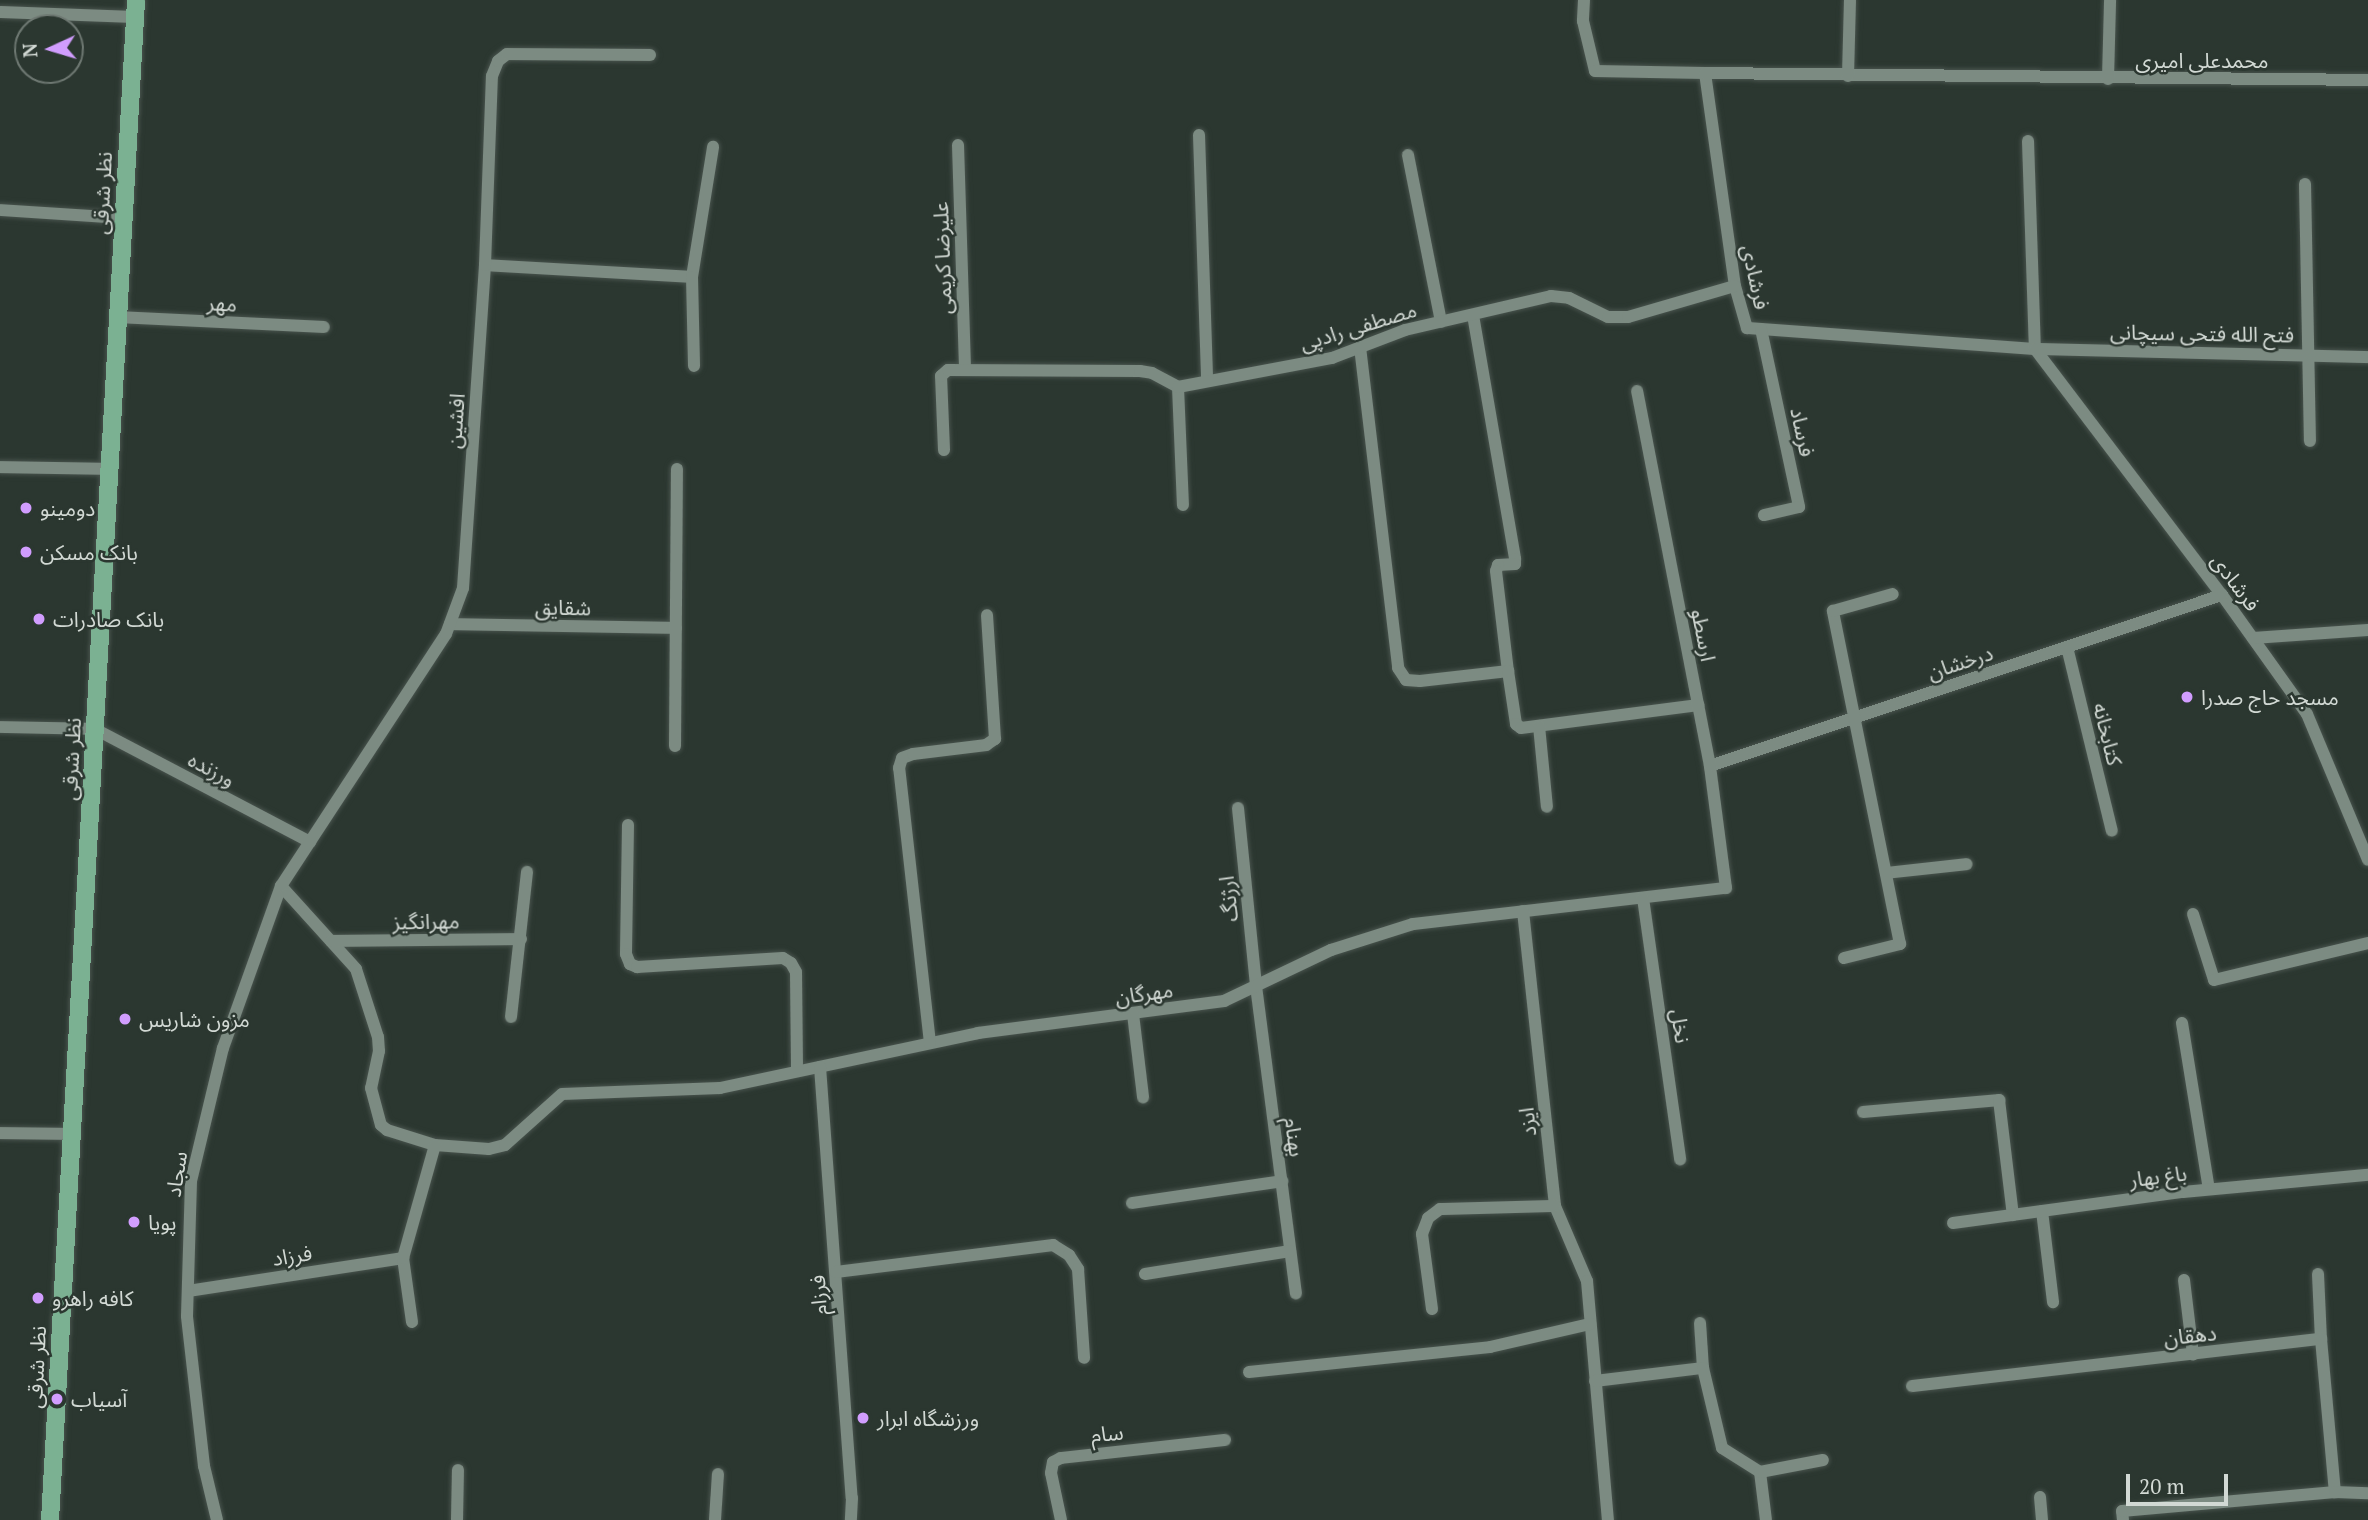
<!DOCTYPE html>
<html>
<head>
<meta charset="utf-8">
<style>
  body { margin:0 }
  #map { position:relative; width:2368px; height:1520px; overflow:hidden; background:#2b3730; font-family:"PT Serif","Noto Sans Arabic",serif }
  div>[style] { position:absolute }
  .roads { filter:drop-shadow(0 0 2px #48534d) drop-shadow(0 0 2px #48534d) }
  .minor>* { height:12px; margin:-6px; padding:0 6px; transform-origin:6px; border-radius:6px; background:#7c8b82 }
  .major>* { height:18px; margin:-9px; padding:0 9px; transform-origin:9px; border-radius:9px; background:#7bb192 }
  .dots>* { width:19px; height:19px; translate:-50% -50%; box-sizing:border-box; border:4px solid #2b3730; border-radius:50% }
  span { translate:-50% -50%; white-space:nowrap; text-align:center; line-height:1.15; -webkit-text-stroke:5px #2b3730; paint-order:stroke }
  .street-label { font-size:21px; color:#d2d9d4 }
  .poi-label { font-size:21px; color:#d2d9d4 }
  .left { translate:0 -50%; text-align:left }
  .north { position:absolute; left:14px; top:14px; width:70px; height:70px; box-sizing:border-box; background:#2b3730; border:2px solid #6e7872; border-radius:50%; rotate:266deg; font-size:19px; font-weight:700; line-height:28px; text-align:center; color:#d2d9d4 }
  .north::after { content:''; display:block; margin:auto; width:24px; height:32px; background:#d19dfe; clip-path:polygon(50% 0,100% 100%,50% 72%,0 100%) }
  .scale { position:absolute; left:2126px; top:1474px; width:102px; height:32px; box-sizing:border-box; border:4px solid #d2d9d4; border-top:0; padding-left:9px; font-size:21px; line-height:24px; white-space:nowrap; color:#d2d9d4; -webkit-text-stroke:5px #2b3730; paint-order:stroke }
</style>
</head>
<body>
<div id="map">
  <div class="roads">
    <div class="minor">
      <div style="left:1584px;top:0;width:21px;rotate:93deg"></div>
      <div style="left:1583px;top:21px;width:51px;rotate:76.5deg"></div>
      <div style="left:1595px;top:71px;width:110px;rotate:1deg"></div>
      <div style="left:1705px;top:73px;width:215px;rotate:82deg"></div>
      <div style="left:1735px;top:286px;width:44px;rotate:74.1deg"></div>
      <div style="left:1747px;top:328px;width:289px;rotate:4.2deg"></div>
      <div style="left:2035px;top:349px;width:309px;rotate:52.8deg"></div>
      <div style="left:2222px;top:595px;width:146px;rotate:54.5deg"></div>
      <div style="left:2307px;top:714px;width:158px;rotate:67.3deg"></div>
      <div style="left:0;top:12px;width:135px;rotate:2.1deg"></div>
      <div style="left:1705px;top:73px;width:663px;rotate:0.6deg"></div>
      <div style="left:1848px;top:76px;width:76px;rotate:-88.5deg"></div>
      <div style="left:2108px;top:79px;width:79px;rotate:-88.5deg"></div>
      <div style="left:1199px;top:135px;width:246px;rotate:88.1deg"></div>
      <div style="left:2028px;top:141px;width:208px;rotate:88.1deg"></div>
      <div style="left:2035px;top:349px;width:333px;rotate:1.4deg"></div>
      <div style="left:958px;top:145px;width:225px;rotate:88.2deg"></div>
      <div style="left:1408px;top:155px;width:170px;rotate:78.8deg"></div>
      <div style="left:2305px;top:184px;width:257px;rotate:88.9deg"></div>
      <div style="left:0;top:210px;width:124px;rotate:3.7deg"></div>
      <div style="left:485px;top:265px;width:207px;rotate:3.3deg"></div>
      <div style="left:692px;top:277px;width:132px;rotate:-80.8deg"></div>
      <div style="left:692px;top:277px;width:89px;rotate:88.7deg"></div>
      <div style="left:1473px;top:315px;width:248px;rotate:80.2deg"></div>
      <div style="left:1515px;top:559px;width:5px;rotate:90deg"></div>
      <div style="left:1515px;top:564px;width:17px;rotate:177deg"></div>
      <div style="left:1498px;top:565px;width:6px;rotate:108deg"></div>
      <div style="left:1496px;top:571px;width:101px;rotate:83.2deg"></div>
      <div style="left:118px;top:317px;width:206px;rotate:2.8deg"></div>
      <div style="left:1761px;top:329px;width:182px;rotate:77.9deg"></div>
      <div style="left:1799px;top:507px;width:36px;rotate:167deg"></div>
      <div style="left:1360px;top:347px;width:323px;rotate:83.2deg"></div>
      <div style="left:1398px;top:668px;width:14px;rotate:56deg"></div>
      <div style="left:1406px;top:680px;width:14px;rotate:4deg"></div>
      <div style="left:1420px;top:681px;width:89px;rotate:-6.5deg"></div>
      <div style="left:1508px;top:671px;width:54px;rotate:81.4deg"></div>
      <div style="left:1516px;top:724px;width:6px;rotate:39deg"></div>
      <div style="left:1521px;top:728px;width:179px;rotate:-7.4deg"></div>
      <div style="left:1178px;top:387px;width:118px;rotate:87.6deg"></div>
      <div style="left:944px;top:450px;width:74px;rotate:-92.3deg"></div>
      <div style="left:941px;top:376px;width:9px;rotate:-41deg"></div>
      <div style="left:948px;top:370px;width:192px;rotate:0.3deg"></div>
      <div style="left:1140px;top:371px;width:12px;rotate:9deg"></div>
      <div style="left:1152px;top:373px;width:30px;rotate:28deg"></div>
      <div style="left:1178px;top:387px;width:157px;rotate:-10.7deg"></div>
      <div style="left:1332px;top:358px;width:78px;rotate:-21deg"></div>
      <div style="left:1405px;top:330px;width:150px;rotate:-13.1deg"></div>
      <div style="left:1551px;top:296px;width:18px;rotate:6deg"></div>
      <div style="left:1569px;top:298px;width:43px;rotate:26deg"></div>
      <div style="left:1608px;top:317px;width:20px"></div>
      <div style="left:1628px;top:317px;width:111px;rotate:-16.2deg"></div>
      <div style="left:0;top:467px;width:110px;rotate:1deg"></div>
      <div style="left:450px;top:624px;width:226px;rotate:1deg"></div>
      <div style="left:2253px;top:638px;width:115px;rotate:-4deg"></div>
      <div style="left:2067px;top:647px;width:189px;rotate:76.3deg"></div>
      <div style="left:1539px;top:726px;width:81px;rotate:84.4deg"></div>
      <div style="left:0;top:727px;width:95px;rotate:1.2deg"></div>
      <div style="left:95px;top:729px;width:243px;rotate:27.7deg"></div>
      <div style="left:675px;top:746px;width:277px;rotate:-89.6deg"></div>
      <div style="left:1710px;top:766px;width:540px;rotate:-18.47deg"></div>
      <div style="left:1238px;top:808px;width:179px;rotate:84.2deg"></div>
      <div style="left:1256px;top:986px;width:310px;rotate:82.6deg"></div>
      <div style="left:628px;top:825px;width:129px;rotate:90.9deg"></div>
      <div style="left:626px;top:954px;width:11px;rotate:68deg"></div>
      <div style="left:630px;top:964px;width:8px;rotate:23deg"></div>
      <div style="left:637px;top:967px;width:146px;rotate:-3.5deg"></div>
      <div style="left:783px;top:958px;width:9px;rotate:32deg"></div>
      <div style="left:791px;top:963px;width:10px;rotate:61deg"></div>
      <div style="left:796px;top:972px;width:99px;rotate:89.4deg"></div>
      <div style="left:1886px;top:873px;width:81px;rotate:-6.3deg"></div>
      <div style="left:281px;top:886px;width:112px;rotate:47.9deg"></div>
      <div style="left:356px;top:969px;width:71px;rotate:72.1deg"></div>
      <div style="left:378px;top:1037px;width:14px;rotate:86deg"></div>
      <div style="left:379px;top:1051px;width:38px;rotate:102deg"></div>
      <div style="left:371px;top:1088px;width:38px;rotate:75deg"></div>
      <div style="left:381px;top:1125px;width:8px;rotate:40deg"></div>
      <div style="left:387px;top:1130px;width:50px;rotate:17.4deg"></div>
      <div style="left:435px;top:1145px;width:54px;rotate:4.2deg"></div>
      <div style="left:489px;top:1149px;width:16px;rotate:-14deg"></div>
      <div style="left:505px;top:1145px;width:76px;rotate:-41.8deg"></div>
      <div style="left:562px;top:1094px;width:158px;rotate:-2.2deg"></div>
      <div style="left:720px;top:1088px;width:264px;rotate:-12deg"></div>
      <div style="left:978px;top:1033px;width:248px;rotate:-7.4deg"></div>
      <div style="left:1224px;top:1001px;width:119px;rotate:-25.5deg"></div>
      <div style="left:1331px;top:950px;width:86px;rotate:-17.6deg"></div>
      <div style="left:1413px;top:924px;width:315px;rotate:-6.6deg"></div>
      <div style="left:1726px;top:888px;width:123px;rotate:-97.5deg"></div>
      <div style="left:1710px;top:766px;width:382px;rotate:-101deg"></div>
      <div style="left:1643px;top:898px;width:264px;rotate:81.9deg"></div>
      <div style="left:1523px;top:911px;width:297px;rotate:83.8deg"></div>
      <div style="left:1555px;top:1206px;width:82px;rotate:66.9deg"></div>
      <div style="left:1587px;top:1281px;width:240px;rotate:85deg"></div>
      <div style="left:2193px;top:914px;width:69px;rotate:72.3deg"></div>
      <div style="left:2214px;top:980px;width:158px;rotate:-13.5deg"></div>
      <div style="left:331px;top:941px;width:190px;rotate:-0.6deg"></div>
      <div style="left:1844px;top:958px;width:58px;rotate:-14deg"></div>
      <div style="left:1900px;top:944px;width:340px;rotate:-101.4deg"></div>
      <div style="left:1833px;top:611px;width:62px;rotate:-15.8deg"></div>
      <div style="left:1133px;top:1014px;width:84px;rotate:83.1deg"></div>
      <div style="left:511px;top:1017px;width:146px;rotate:-83.7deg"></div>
      <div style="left:2182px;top:1023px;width:168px;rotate:80.8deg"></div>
      <div style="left:930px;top:1043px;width:277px;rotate:-96.4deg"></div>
      <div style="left:899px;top:768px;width:10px;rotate:-73deg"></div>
      <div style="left:902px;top:758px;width:12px;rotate:-20deg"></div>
      <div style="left:913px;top:754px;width:74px;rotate:-7deg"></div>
      <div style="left:986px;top:745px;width:11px;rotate:-34deg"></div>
      <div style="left:995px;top:739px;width:124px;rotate:-93.7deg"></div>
      <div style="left:820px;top:1067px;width:432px;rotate:85.8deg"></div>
      <div style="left:852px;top:1498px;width:22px;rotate:93deg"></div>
      <div style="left:1863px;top:1112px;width:137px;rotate:-5deg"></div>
      <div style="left:1999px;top:1100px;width:116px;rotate:83.1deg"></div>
      <div style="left:0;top:1133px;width:72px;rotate:0.8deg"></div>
      <div style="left:1132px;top:1203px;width:152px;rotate:-8.3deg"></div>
      <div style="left:2042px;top:1211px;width:92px;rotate:83.1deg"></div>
      <div style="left:1953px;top:1223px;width:232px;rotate:-7.7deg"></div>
      <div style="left:2183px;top:1192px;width:186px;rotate:-5.3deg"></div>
      <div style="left:836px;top:1272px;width:219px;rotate:-7.1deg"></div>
      <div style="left:1053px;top:1245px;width:19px;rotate:32deg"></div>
      <div style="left:1069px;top:1255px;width:17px;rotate:57deg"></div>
      <div style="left:1078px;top:1269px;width:89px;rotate:86.1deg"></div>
      <div style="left:1145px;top:1274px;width:147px;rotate:-9deg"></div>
      <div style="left:2318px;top:1274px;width:65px;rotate:87.4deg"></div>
      <div style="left:2184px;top:1280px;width:75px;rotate:83.1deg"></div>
      <div style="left:188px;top:1291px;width:218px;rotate:-8.7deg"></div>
      <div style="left:1432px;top:1309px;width:76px;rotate:-97.6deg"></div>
      <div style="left:1422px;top:1234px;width:17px;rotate:-69deg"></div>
      <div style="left:1428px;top:1218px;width:15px;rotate:-37deg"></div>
      <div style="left:1440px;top:1209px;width:115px;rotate:-1.5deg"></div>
      <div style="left:412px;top:1322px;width:65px;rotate:-98deg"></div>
      <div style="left:403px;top:1258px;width:117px;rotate:-74.2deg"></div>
      <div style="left:1700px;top:1323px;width:45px;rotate:86.2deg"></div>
      <div style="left:1249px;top:1372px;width:242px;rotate:-5.9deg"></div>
      <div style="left:1490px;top:1347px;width:103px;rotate:-13deg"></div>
      <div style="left:1595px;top:1381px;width:109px;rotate:-6.9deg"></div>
      <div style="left:1703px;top:1368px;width:82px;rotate:76.6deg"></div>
      <div style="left:1722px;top:1448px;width:45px;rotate:32.3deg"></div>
      <div style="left:1760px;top:1472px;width:48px;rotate:82.9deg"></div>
      <div style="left:1912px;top:1386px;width:412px;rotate:-6.6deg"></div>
      <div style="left:2321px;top:1339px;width:154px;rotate:84.8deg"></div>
      <div style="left:1760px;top:1472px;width:64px;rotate:-10.8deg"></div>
      <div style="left:2040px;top:1497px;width:23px;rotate:85deg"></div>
      <div style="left:217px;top:1520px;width:56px;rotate:-103.5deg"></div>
      <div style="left:204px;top:1466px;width:151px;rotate:-96.5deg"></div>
      <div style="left:187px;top:1316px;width:135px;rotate:-88.3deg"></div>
      <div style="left:191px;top:1181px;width:137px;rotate:-76.5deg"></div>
      <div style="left:223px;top:1048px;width:172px;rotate:-70.3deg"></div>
      <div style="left:281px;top:886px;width:301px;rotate:-56.8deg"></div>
      <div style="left:446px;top:634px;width:49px;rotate:-69.7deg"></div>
      <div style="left:463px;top:588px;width:324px;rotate:-86.1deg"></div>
      <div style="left:485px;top:265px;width:189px;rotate:-87.9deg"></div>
      <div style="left:492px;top:76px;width:16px;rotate:-68deg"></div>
      <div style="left:498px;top:61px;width:11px;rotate:-38deg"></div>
      <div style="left:507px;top:54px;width:143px;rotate:0.4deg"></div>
      <div style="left:457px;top:1520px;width:50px;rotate:-88.9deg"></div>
      <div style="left:715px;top:1520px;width:46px;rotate:-86.3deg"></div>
      <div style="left:1061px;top:1520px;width:48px;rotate:-102deg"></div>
      <div style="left:1051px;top:1473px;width:11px;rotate:-80deg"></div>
      <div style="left:1053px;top:1462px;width:9px;rotate:-27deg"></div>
      <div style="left:1061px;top:1458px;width:165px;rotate:-6.3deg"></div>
      <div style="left:2123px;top:1520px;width:9px;rotate:-96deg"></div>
      <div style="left:2122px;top:1511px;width:214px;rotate:-5.1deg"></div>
      <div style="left:2335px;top:1492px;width:33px;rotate:2deg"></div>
    </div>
    <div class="major">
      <div style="left:50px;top:1520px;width:1522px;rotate:-86.76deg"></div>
    </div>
  </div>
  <div class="dots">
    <div style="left:26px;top:508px;background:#d19dfe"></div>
    <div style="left:26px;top:552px;background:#d19dfe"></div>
    <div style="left:39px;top:619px;background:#d19dfe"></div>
    <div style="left:2187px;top:697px;background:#d19dfe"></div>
    <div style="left:125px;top:1019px;background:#d19dfe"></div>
    <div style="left:134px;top:1222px;background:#d19dfe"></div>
    <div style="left:38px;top:1298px;background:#d19dfe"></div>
    <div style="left:57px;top:1399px;background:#d19dfe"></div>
    <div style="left:863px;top:1418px;background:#d19dfe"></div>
  </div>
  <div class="street-label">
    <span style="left:2202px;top:60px">محمدعلی امیری</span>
    <span style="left:102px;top:193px;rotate:-87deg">نظر شرقی</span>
    <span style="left:942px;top:258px;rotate:-92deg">علیرضا کریمی</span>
    <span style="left:1756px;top:277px;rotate:78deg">فرشادی</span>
    <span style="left:222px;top:303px;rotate:3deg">مهر</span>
    <span style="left:1358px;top:326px;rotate:-17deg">مصطفی رادپی</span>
    <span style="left:2202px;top:333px;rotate:1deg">فتح الله فتحی سیچانی</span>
    <span style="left:455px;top:421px;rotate:-86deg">افشین</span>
    <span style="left:1803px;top:432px;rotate:78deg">فرساد</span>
    <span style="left:2236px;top:582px;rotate:53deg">فرشادی</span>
    <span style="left:563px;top:607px;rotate:1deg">شقایق</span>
    <span style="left:1704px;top:635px;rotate:79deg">ارسطو</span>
    <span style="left:1960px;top:662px;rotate:-18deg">درخشان</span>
    <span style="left:2108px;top:734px;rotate:76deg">کتابخانه</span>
    <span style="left:71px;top:759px;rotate:-87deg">نظر شرقی</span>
    <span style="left:212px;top:769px;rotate:28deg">ورزنده</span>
    <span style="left:1228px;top:899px;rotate:-96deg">ارژنگ</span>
    <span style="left:426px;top:921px;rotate:-1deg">مهرانگیز</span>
    <span style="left:1144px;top:993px;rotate:-8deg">مهرگان</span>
    <span style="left:1681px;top:1026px;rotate:82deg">نخل</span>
    <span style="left:1527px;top:1122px;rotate:-96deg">ایزد</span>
    <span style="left:1295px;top:1137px;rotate:82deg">بهنام</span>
    <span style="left:176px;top:1174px;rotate:-81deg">سجاد</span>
    <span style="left:2158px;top:1176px;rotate:-7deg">باغ بهار</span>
    <span style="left:292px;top:1255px;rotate:-9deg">فرزاد</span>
    <span style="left:818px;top:1295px;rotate:-94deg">فرزام</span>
    <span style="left:2190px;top:1335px;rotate:-6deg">دهقان</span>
    <span style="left:36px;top:1367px;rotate:-87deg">نظر شرقی</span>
    <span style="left:1107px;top:1433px;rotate:-6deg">سام</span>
  </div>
  <div class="poi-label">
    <span class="left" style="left:40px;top:508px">دومینو</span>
    <span class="left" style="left:40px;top:552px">بانک مسکن</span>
    <span class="left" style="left:53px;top:619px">بانک صادرات</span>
    <span class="left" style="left:2201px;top:697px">مسجد حاج صدرا</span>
    <span class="left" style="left:139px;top:1019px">مزون شاریس</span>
    <span class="left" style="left:148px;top:1222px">پویا</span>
    <span class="left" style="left:52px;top:1298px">کافه راهرو</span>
    <span class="left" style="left:71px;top:1399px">آسیاب</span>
    <span class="left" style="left:877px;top:1418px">ورزشگاه ابرار</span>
  </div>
  <div class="north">N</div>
  <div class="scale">20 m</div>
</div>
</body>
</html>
